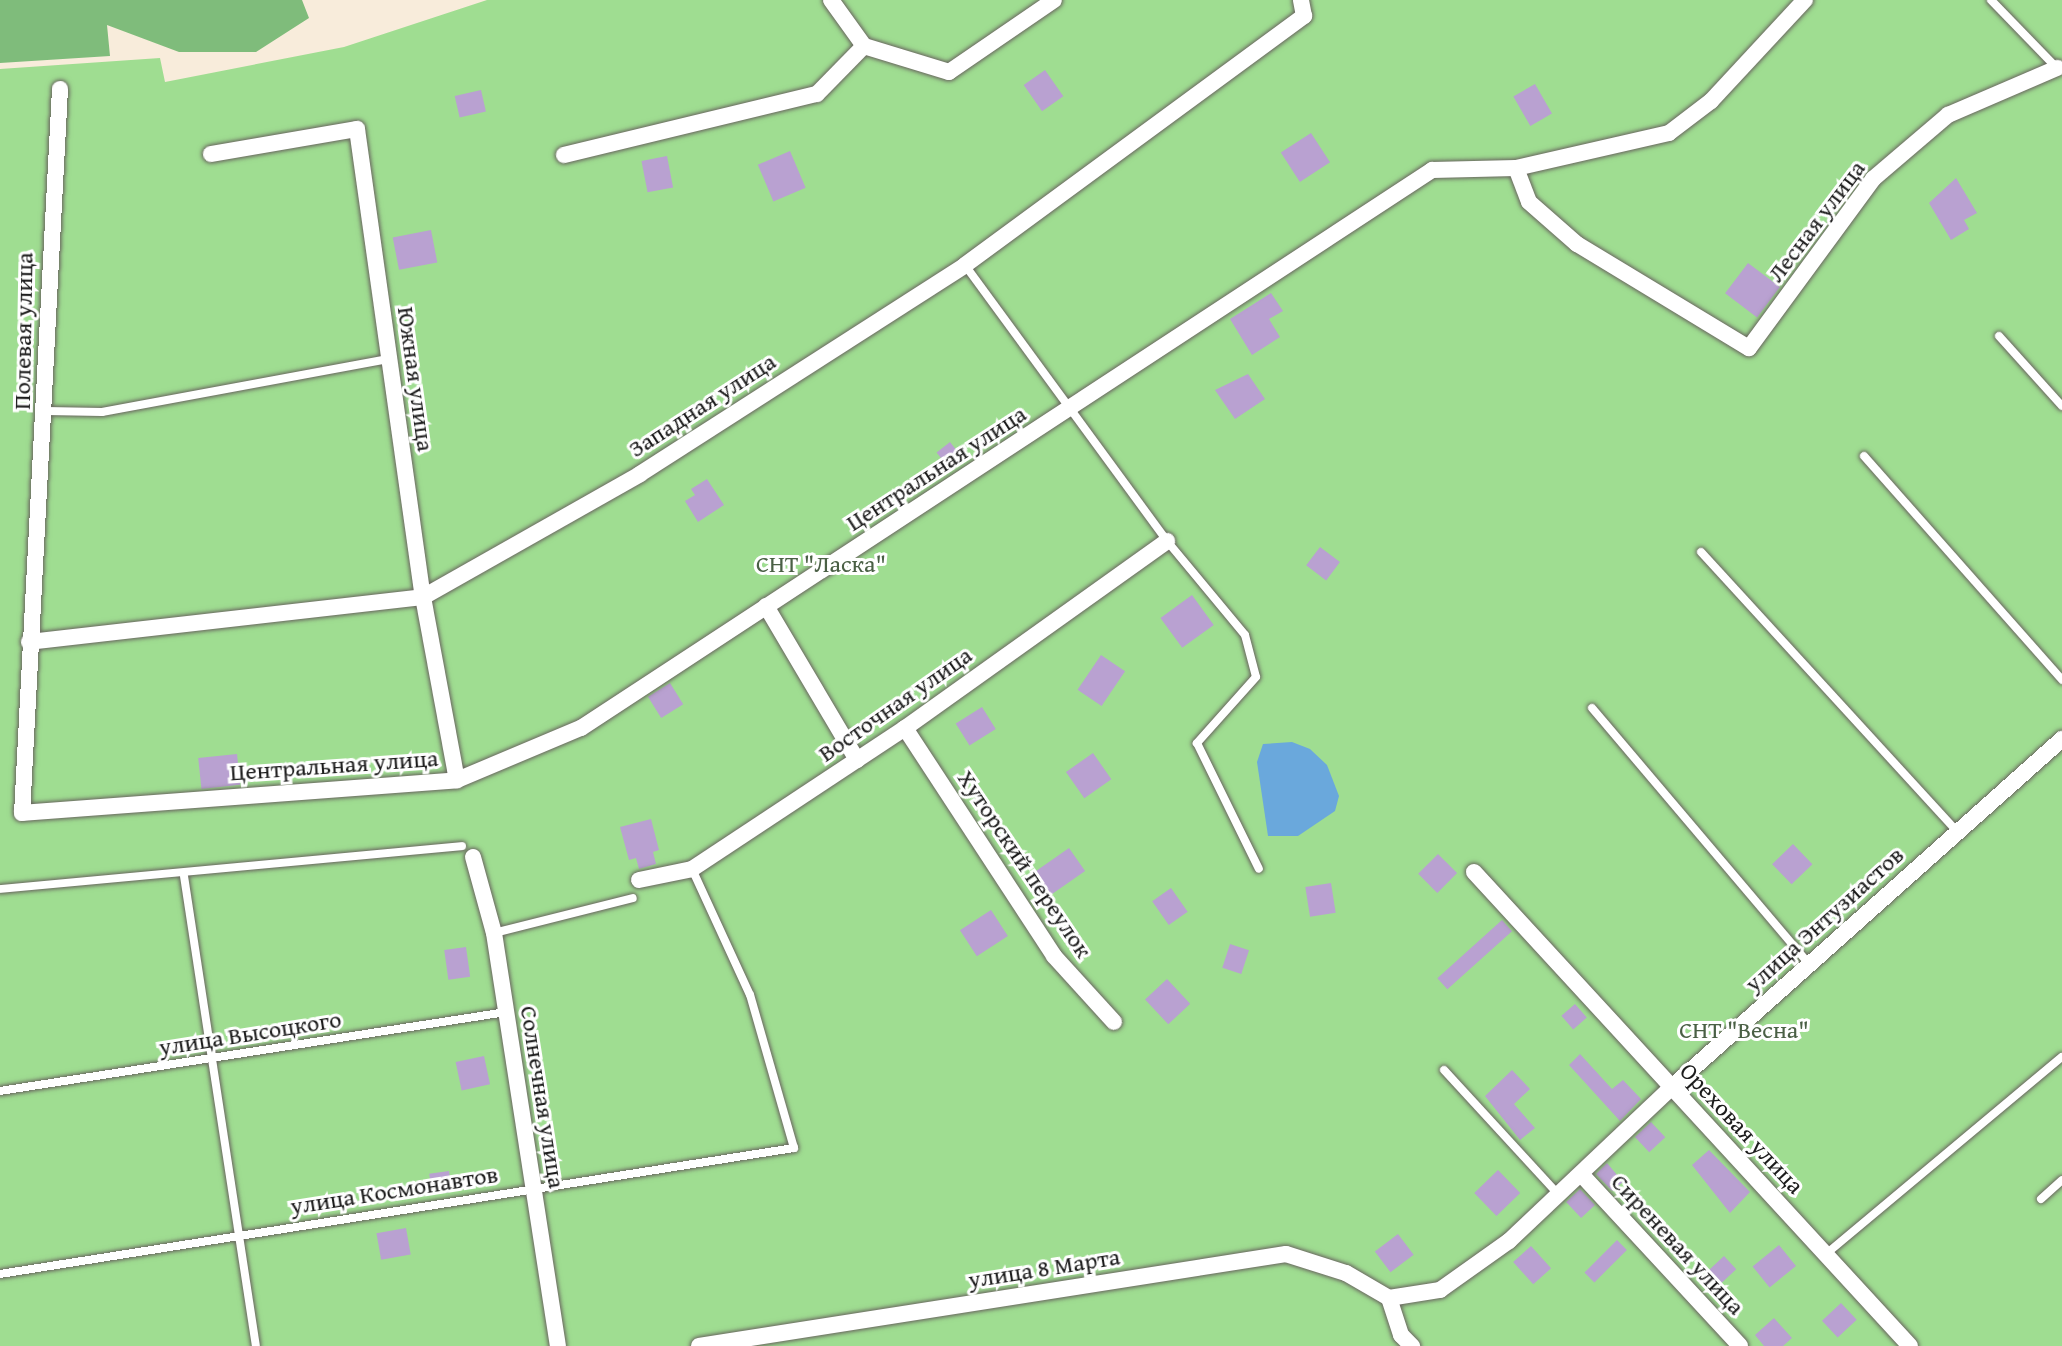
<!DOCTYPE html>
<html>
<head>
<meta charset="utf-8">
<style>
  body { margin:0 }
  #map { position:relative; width:2062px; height:1346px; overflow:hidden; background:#f8ecdb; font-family:"Gentium Book Plus",serif }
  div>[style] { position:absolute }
  .green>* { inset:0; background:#9fdd91 }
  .forest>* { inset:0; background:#7fbc7b }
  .water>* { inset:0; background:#6aa8dc }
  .building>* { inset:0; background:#b9a1d1; transform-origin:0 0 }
  .roads { filter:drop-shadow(0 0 2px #69655f) drop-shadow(0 0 2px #69655f) }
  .lane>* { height:8px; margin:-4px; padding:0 4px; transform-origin:4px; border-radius:4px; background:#fff }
  .street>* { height:16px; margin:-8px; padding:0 8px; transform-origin:8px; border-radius:8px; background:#fff }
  span { translate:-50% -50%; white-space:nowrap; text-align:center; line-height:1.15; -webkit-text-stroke:6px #fff; paint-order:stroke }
  .street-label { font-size:24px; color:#1c1c1c }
  .park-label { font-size:24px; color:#4a6045 }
</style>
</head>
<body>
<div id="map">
  <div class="green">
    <div style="clip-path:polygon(487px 0,2062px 0,2062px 1346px,0 1346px,0 69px,160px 58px,165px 82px,344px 47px)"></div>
  </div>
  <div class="forest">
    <div style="clip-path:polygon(0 0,302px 0,309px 18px,256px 52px,179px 52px,107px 25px,110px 56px,0 63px)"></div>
  </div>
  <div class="water">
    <div style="clip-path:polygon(1292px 742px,1310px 749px,1327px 765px,1339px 796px,1335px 811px,1298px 836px,1268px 836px,1257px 762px,1263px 744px)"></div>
  </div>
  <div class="building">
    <div style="left:1045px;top:70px;width:32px;height:26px;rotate:55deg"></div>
    <div style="left:1535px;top:84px;width:34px;height:25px;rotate:60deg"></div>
    <div style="left:481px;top:90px;width:22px;height:27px;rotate:77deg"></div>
    <div style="left:1311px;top:133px;width:35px;height:36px;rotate:57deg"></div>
    <div style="left:790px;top:151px;width:40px;height:35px;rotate:67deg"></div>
    <div style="left:667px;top:156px;width:32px;height:26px;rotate:79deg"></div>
    <div style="clip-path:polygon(1956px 178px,1977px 213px,1964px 220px,1969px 229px,1951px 240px,1929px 203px)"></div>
    <div style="left:431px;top:230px;width:33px;height:39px;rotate:79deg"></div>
    <div style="left:1748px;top:263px;width:40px;height:38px;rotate:37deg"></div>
    <div style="clip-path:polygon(1271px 293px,1283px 311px,1269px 319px,1280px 337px,1252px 355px,1230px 319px)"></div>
    <div style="clip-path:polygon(1248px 374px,1265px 399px,1235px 419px,1215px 390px)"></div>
    <div style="left:950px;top:442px;width:16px;height:17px;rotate:52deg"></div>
    <div style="clip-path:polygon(707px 479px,724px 505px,698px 522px,685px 501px,695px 495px,691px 489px)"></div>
    <div style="left:1320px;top:547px;width:25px;height:23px;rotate:37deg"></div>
    <div style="left:1192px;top:595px;width:37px;height:39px;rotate:54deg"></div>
    <div style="left:1101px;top:655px;width:29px;height:42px;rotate:34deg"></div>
    <div style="left:670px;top:683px;width:25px;height:26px;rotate:58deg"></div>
    <div style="left:982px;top:707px;width:26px;height:31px;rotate:58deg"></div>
    <div style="left:1093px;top:753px;width:32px;height:33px;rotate:55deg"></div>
    <div style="left:237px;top:754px;width:31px;height:39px;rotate:84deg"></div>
    <div style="clip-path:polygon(651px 819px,659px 850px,653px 852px,656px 864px,639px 869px,636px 858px,629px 860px,620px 827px)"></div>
    <div style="left:1793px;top:844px;width:28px;height:29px;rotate:46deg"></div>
    <div style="left:1069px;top:848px;width:28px;height:42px;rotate:55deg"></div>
    <div style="left:1438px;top:854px;width:27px;height:28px;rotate:45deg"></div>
    <div style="left:1331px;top:883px;width:30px;height:26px;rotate:81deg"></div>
    <div style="left:1171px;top:888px;width:29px;height:23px;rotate:55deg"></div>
    <div style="left:991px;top:910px;width:31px;height:37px;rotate:57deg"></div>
    <div style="left:1502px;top:920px;width:15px;height:87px;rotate:48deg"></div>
    <div style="left:1230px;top:944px;width:20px;height:25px;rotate:18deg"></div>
    <div style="left:466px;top:947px;width:30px;height:22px;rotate:82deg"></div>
    <div style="left:1167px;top:979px;width:34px;height:30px;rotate:47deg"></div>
    <div style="left:1575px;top:1004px;width:18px;height:18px;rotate:49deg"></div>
    <div style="clip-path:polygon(1580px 1054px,1612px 1089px,1623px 1080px,1641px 1099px,1620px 1121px,1569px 1065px)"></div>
    <div style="left:484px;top:1056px;width:29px;height:29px;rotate:78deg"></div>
    <div style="clip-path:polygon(1512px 1070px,1530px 1089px,1514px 1104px,1535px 1128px,1520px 1140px,1485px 1096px)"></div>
    <div style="left:1651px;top:1122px;width:21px;height:22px;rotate:47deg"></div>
    <div style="clip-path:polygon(1709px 1150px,1750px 1192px,1730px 1213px,1692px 1165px)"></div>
    <div style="clip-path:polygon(1607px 1163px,1623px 1182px,1612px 1191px,1596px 1174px)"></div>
    <div style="left:1498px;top:1170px;width:32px;height:33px;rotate:46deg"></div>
    <div style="left:449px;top:1171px;width:21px;height:20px;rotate:82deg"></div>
    <div style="left:1580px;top:1189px;width:22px;height:19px;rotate:47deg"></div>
    <div style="left:406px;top:1228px;width:27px;height:30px;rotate:80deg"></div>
    <div style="left:1398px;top:1234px;width:26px;height:29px;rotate:53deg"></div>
    <div style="left:1617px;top:1240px;width:14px;height:46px;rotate:45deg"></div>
    <div style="left:1779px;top:1245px;width:27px;height:34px;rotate:51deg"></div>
    <div style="left:1531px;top:1246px;width:30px;height:24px;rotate:48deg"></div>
    <div style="left:1724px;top:1256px;width:18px;height:33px;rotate:47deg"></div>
    <div style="left:1841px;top:1303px;width:23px;height:26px;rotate:47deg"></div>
    <div style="clip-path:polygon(1774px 1318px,1792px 1338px,1783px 1346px,1764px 1346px,1755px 1335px)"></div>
  </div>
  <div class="roads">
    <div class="lane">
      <div style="left:1991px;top:0;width:95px;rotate:45.9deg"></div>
      <div style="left:965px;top:265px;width:342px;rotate:53.8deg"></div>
      <div style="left:1167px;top:541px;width:122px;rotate:50.3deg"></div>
      <div style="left:1245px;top:635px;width:43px;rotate:75.3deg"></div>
      <div style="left:1256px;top:677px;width:89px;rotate:131.8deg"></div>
      <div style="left:1197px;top:743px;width:140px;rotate:63.8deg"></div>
      <div style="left:1999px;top:336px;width:94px;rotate:48deg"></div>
      <div style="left:46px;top:411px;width:56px;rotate:1deg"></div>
      <div style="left:102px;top:412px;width:291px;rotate:-10.5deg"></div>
      <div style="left:1864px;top:456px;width:299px;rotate:48.5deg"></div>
      <div style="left:1701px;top:552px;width:379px;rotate:47.5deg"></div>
      <div style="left:1592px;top:708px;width:336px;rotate:49.7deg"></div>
      <div style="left:184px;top:876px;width:475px;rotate:81.3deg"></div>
      <div style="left:0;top:889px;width:464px;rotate:-5.3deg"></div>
      <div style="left:494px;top:933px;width:143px;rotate:-14.1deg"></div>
      <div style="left:1444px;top:1070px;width:168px;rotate:47.4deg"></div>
      <div style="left:0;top:1091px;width:512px;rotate:-8.87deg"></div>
      <div style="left:2041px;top:1199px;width:28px;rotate:-42deg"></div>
      <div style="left:1826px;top:1254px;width:307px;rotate:-39.9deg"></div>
      <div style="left:0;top:1274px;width:804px;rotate:-9.02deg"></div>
      <div style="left:794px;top:1148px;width:159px;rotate:-106deg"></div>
      <div style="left:750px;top:995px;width:139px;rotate:-114.7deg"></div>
    </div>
    <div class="street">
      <div style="left:831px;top:0;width:57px;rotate:54.3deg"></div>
      <div style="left:864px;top:46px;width:89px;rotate:17deg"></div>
      <div style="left:949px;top:72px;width:127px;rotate:-34.4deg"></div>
      <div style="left:60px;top:89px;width:725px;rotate:93deg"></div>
      <div style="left:22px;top:813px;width:436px;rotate:-4.3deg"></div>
      <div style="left:457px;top:780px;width:134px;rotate:-22.8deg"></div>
      <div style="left:581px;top:728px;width:1018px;rotate:-33.25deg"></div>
      <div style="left:1432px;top:170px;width:84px;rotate:-1.4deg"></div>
      <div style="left:1516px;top:168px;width:157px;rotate:-12.9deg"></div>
      <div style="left:1669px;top:133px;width:53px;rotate:-37.3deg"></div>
      <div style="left:1711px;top:101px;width:138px;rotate:-47.1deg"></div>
      <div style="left:211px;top:154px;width:148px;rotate:-9.7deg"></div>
      <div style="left:357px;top:129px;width:473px;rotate:82deg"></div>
      <div style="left:423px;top:597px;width:186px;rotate:79.5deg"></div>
      <div style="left:564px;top:155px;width:260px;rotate:-13.6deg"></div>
      <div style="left:817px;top:94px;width:67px;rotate:-45.6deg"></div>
      <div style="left:1516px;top:168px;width:36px;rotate:69deg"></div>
      <div style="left:1529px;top:202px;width:64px;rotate:41.2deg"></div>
      <div style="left:1577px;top:244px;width:201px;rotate:31.2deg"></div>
      <div style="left:1749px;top:348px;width:210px;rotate:-53.7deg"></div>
      <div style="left:1873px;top:179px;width:99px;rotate:-40.5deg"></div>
      <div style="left:1948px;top:115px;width:119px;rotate:-23.3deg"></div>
      <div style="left:766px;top:606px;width:179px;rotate:59.4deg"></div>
      <div style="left:29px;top:642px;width:397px;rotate:-6.5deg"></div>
      <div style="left:423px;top:597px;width:249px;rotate:-29.5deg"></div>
      <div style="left:640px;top:474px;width:386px;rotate:-32.7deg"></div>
      <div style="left:965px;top:265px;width:421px;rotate:-36.3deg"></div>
      <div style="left:1304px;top:16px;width:16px;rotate:-101deg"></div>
      <div style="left:905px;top:728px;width:272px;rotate:56.8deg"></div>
      <div style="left:1054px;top:956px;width:89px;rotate:47.7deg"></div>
      <div style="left:473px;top:857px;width:79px;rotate:74.6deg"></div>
      <div style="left:494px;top:933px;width:418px;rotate:81.2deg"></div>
      <div style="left:1474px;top:872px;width:644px;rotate:47.39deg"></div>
      <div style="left:639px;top:880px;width:54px;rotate:-11.7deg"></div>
      <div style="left:692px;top:869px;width:255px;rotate:-33.5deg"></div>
      <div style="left:905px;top:728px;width:322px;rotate:-35.5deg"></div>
      <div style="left:1581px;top:1174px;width:234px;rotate:47.2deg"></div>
      <div style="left:1389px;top:1298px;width:52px;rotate:-8.9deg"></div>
      <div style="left:1440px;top:1290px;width:85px;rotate:-35.4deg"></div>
      <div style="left:1509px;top:1241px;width:224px;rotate:-43.4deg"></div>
      <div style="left:1672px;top:1087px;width:523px;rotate:-41.74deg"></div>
      <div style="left:1389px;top:1298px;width:39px;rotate:72deg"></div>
      <div style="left:1401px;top:1335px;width:16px;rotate:45deg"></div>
      <div style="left:699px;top:1346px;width:594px;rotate:-8.91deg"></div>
      <div style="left:1286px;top:1254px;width:63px;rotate:17.6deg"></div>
      <div style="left:1346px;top:1273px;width:50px;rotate:30.2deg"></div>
    </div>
  </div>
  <div class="street-label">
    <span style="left:1816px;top:221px;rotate:-53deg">Лесная улица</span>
    <span style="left:23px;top:331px;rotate:-89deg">Полевая улица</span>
    <span style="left:416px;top:379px;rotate:82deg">Южная улица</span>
    <span style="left:702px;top:405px;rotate:-33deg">Западная улица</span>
    <span style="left:936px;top:468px;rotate:-33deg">Центральная улица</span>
    <span style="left:895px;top:704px;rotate:-35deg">Восточная улица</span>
    <span style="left:334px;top:765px;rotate:-4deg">Центральная улица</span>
    <span style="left:1025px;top:864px;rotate:56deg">Хуторский переулок</span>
    <span style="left:1824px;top:919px;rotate:-42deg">улица Энтузиастов</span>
    <span style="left:250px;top:1033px;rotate:-9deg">улица Высоцкого</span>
    <span style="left:543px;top:1097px;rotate:81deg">Солнечная улица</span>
    <span style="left:1742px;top:1128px;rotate:47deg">Ореховая улица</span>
    <span style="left:394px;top:1190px;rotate:-9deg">улица Космонавтов</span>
    <span style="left:1678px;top:1244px;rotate:47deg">Сиреневая улица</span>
    <span style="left:1044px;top:1268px;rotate:-9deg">улица 8 Марта</span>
  </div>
  <div class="park-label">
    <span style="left:821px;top:564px">СНТ "Ласка"</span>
    <span style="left:1744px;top:1030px">СНТ "Весна"</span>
  </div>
</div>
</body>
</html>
